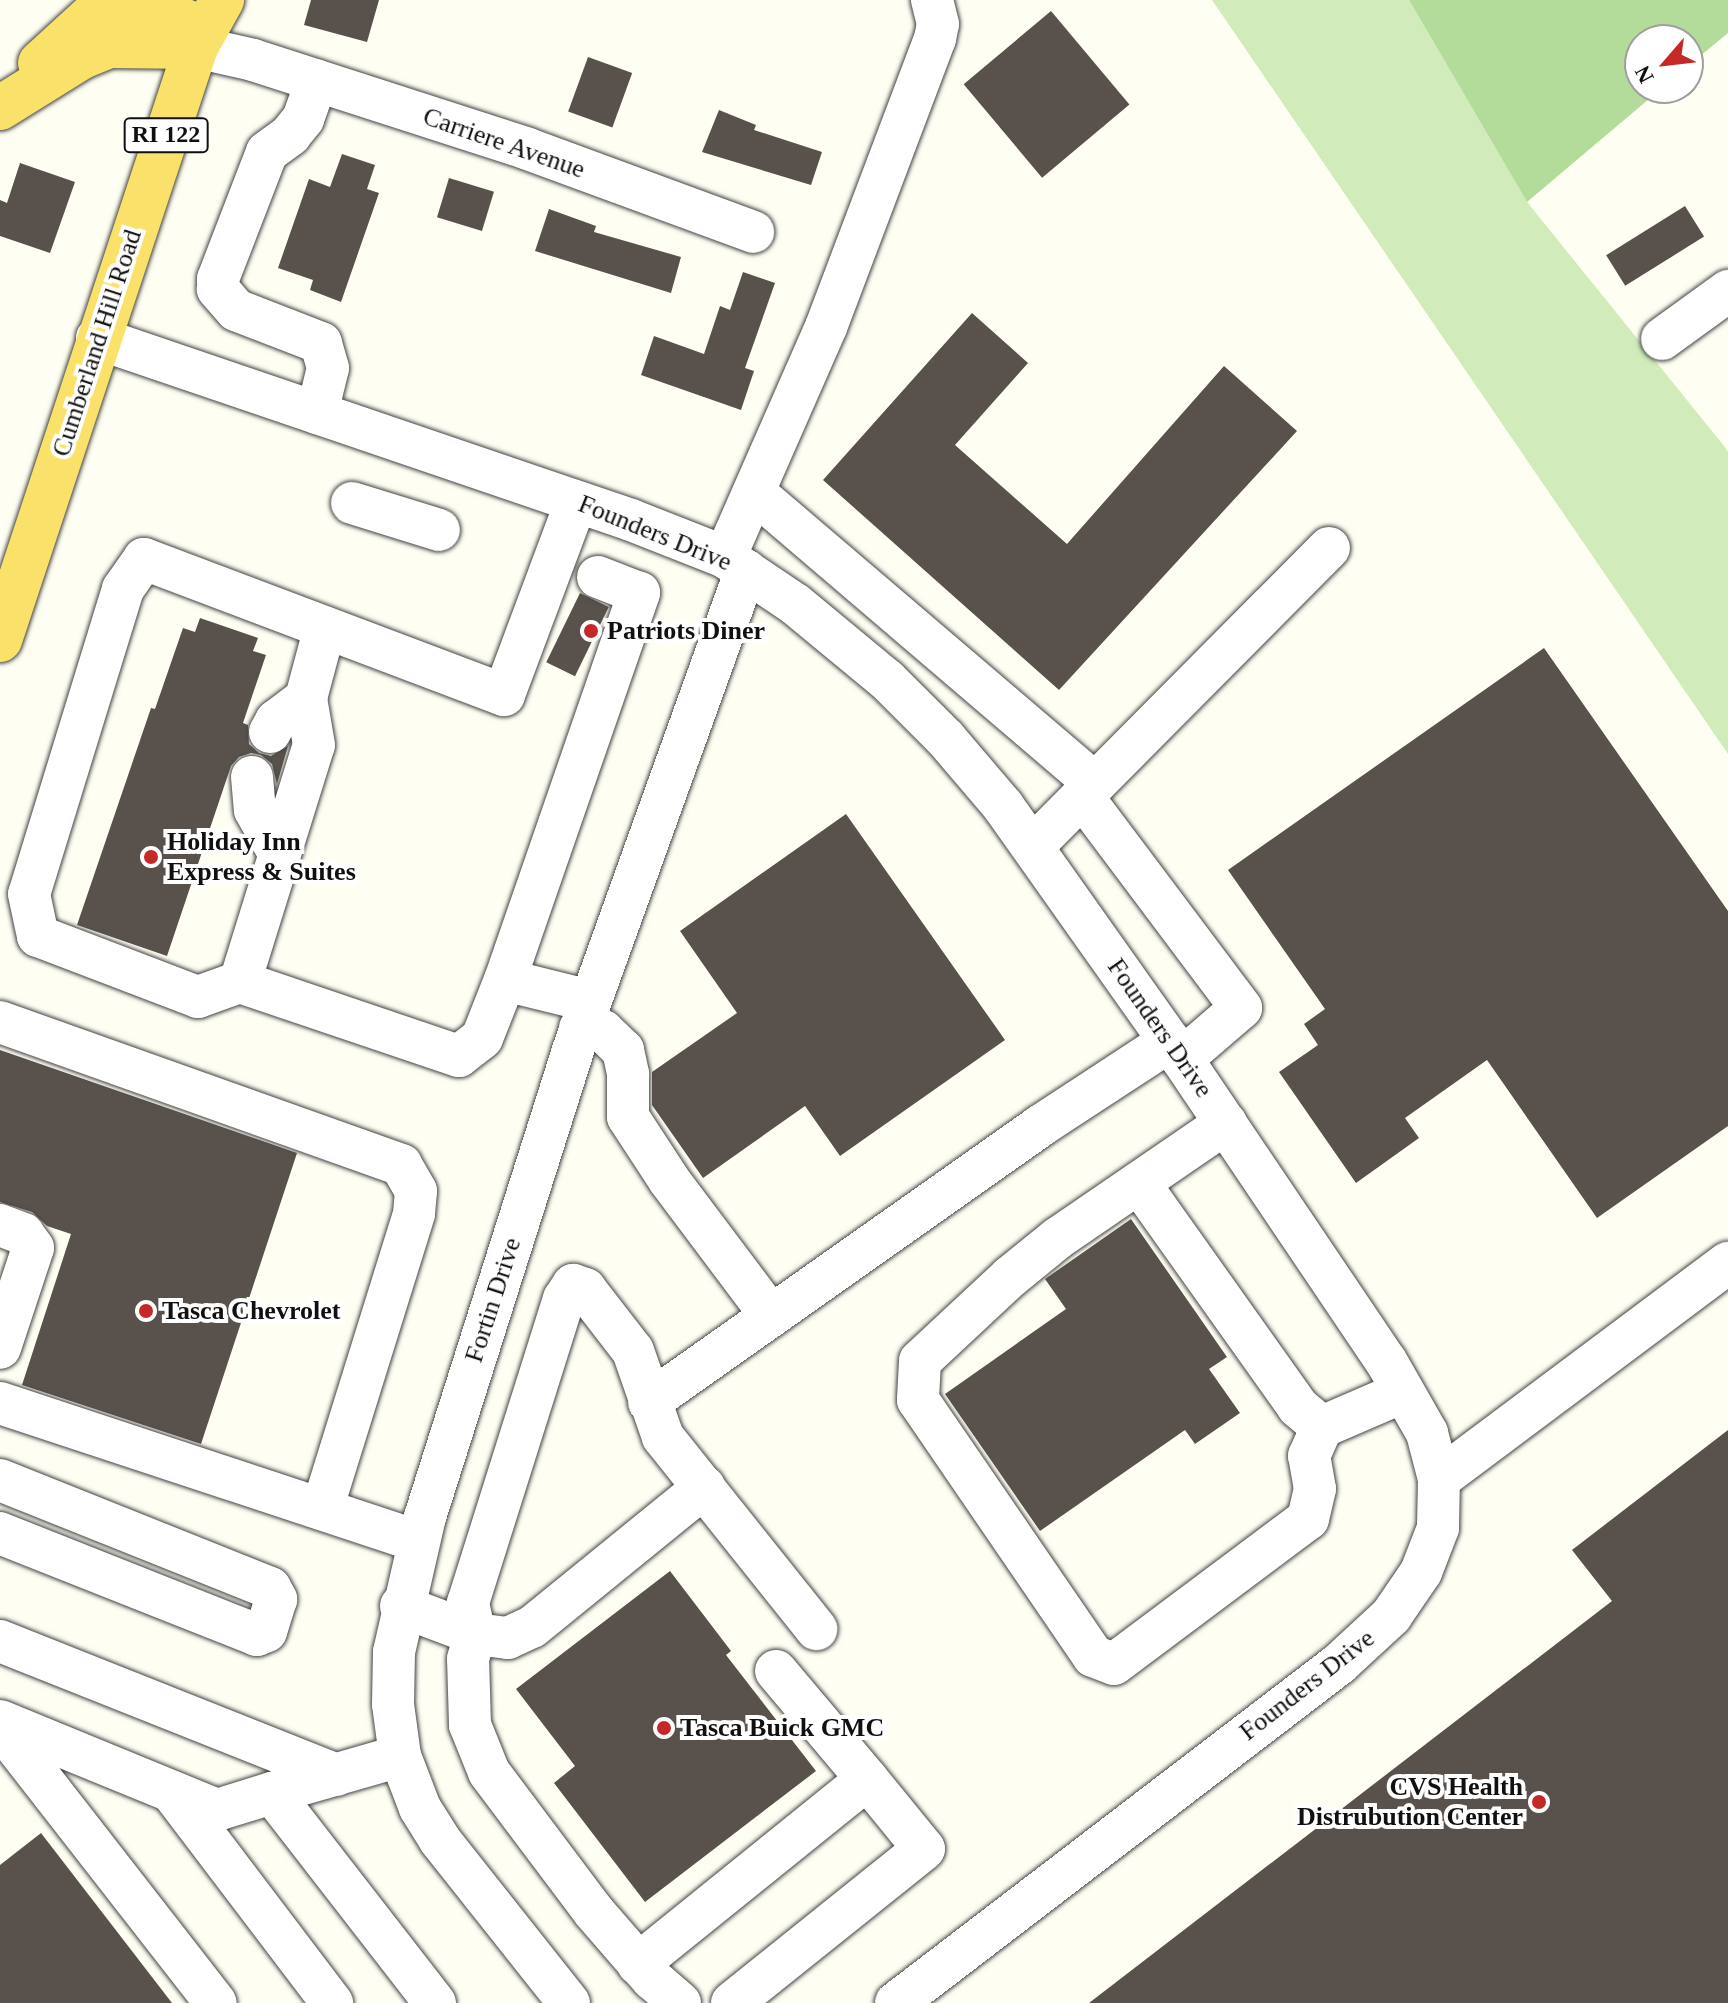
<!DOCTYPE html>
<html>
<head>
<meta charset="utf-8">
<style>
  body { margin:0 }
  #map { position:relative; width:1728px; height:2003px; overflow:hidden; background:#fffef3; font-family:"Times New Roman",serif }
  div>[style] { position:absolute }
  .green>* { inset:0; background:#d1ebbb }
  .forest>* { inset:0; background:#b3dc9a }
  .building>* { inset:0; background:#59524c; transform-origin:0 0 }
  .roads { filter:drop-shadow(0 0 2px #434343) drop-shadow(0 0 2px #434343) }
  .minor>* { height:42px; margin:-21px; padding:0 21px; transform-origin:21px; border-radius:21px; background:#fff }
  .major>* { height:44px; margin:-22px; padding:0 22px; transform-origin:22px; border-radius:22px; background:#fae169 }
  .dots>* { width:22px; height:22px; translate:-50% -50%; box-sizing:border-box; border:4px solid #fff; border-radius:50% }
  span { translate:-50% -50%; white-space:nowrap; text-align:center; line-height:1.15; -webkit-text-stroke:8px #fff; paint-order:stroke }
  .shield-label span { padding:2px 6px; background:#fff; border:2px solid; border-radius:6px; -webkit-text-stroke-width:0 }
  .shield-label { font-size:24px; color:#101010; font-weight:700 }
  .street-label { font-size:26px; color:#101010 }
  .poi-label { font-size:26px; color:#101010; font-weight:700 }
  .left { translate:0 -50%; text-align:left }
  .right { translate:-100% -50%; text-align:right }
  .north { position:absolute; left:1624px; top:24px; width:80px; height:80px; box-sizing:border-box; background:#fff; border:2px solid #9f9f9f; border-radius:50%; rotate:242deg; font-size:22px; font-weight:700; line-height:32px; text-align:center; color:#101010 }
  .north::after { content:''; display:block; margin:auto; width:28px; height:36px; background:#c42925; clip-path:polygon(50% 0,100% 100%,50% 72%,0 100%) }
</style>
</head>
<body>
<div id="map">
  <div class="green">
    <div style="clip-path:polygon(1212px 0,1409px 0,1527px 202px,1724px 446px,1728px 452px,1728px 754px)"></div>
  </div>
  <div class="forest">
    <div style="clip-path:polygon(1409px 0,1728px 0,1728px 33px,1688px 66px,1688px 40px,1640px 40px,1640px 88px,1662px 88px,1527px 202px)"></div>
  </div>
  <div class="building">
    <div style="clip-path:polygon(311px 0,379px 0,367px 42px,304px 25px)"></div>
    <div style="left:1051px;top:11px;width:122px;height:114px;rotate:50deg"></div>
    <div style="left:588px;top:57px;width:47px;height:58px;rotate:20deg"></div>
    <div style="clip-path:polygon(719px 110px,756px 125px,754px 130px,822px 152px,811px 185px,702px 152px)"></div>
    <div style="clip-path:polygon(342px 154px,375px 165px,367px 189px,379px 193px,341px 302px,310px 290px,313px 280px,278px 268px,309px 179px,330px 187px)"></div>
    <div style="clip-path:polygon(20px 163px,75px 182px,50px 253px,0 236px,0 200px,7px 203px)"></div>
    <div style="left:449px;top:178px;width:47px;height:41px;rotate:17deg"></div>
    <div style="left:1685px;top:206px;width:36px;height:93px;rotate:58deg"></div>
    <div style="clip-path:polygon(549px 209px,596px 226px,594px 232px,681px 257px,671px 293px,535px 251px)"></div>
    <div style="clip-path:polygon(743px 272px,775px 283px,745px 368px,754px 371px,741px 410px,641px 375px,654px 336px,704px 354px,720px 306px,730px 310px)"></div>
    <div style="clip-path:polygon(972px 313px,1028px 363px,955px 445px,1067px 544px,1224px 366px,1297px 431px,1059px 690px,823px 480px)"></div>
    <div style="left:580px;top:593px;width:32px;height:77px;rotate:26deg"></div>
    <div style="clip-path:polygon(200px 618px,258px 638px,253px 651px,266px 655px,243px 723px,248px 725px,249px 744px,259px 753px,271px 756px,288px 746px,277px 784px,272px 764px,261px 755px,251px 753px,239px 757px,231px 766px,167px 956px,77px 925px,151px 708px,155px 709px,183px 628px,195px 632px)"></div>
    <div style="clip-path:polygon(1544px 648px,1728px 911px,1728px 1126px,1597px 1218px,1487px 1060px,1405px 1118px,1419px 1138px,1356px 1183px,1279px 1072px,1318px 1045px,1304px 1024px,1325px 1009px,1228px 870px)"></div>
    <div style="clip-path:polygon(846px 814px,1005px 1040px,840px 1156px,805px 1106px,703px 1178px,652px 1105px,652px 1072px,737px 1013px,680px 931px)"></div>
    <div style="clip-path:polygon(0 1050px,297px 1153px,201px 1444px,22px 1385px,71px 1234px,47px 1226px,32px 1212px,0 1202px)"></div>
    <div style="clip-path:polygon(1131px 1219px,1227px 1357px,1209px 1369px,1240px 1413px,1195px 1444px,1185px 1430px,1040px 1531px,945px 1394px,1066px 1309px,1045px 1279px)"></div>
    <div style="clip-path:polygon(1728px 1430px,1728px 2003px,1089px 2003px,1612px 1601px,1572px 1550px)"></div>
    <div style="clip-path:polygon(670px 1571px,731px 1651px,726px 1655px,816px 1771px,645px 1902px,554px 1783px,575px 1766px,516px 1689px)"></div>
    <div style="clip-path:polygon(41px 1833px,172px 2003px,0 2003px,0 1865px)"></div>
  </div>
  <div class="roads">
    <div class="minor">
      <div style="left:196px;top:47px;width:58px;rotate:12.8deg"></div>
      <div style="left:253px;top:60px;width:289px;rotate:17.9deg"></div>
      <div style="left:528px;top:149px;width:240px;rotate:20.2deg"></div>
      <div style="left:97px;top:338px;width:564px;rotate:18.82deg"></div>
      <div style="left:631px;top:520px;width:101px;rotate:21.5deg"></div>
      <div style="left:725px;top:557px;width:84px;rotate:33.9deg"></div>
      <div style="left:795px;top:604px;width:119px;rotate:39.6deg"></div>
      <div style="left:887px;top:680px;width:83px;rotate:45deg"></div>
      <div style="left:946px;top:739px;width:88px;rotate:49.6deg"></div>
      <div style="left:1003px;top:806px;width:310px;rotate:54.7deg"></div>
      <div style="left:1182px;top:1059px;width:364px;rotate:56deg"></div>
      <div style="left:1386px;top:1361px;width:83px;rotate:60.3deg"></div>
      <div style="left:1427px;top:1433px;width:48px;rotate:75.4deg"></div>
      <div style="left:1439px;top:1479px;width:49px;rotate:91.2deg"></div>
      <div style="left:1438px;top:1528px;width:47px;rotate:111.1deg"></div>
      <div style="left:1421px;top:1572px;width:53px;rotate:124.3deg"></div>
      <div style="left:1391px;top:1616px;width:71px;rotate:137.3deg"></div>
      <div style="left:1339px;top:1664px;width:558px;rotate:142.58deg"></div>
      <div style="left:1662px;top:339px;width:82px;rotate:-36deg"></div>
      <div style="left:317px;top:413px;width:46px;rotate:-76.3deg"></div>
      <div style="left:328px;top:368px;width:26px;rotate:-106deg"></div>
      <div style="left:321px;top:343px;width:91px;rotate:-158.8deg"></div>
      <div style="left:236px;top:310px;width:28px;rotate:-131deg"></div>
      <div style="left:218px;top:289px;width:10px;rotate:-90deg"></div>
      <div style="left:218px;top:279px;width:136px;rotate:-68.9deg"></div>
      <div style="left:267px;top:152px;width:29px;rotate:-36deg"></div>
      <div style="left:290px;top:135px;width:21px;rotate:-51deg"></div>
      <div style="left:303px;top:119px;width:41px;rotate:-70.3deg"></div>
      <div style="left:755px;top:493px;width:447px;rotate:40.5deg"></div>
      <div style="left:576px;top:502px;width:206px;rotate:110.5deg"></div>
      <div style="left:504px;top:695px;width:385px;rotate:-159.3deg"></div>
      <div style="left:144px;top:559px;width:37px;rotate:125deg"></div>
      <div style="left:123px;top:589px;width:319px;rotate:107.1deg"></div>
      <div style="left:29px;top:894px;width:43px;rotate:77.9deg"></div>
      <div style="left:38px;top:936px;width:171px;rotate:20.9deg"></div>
      <div style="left:198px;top:997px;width:45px;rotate:-19.7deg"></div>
      <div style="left:240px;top:982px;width:231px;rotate:18.7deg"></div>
      <div style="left:459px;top:1056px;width:29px;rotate:-38deg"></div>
      <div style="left:482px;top:1038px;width:62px;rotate:-68.4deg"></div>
      <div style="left:505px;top:980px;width:88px;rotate:13.9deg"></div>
      <div style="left:352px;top:503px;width:91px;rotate:17.2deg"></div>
      <div style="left:725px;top:557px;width:251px;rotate:-66.3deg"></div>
      <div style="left:826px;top:327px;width:308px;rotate:-69.3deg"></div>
      <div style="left:935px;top:39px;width:15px;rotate:-79deg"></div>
      <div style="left:938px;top:24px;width:25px;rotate:-104deg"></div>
      <div style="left:270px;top:732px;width:13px;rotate:-61deg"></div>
      <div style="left:276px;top:721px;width:38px;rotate:-37deg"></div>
      <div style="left:252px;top:777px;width:33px;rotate:85deg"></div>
      <div style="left:255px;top:810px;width:51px;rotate:60.9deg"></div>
      <div style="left:1082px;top:796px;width:265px;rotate:53.1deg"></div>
      <div style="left:1241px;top:1008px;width:78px;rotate:139.2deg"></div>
      <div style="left:1033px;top:846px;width:420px;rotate:-45.2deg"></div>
      <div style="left:505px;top:980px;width:410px;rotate:-70.9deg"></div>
      <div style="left:639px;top:593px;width:44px;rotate:-158.7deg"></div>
      <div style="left:240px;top:982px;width:248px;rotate:-72.7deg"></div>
      <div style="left:314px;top:745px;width:48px;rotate:-99.7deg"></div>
      <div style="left:306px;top:698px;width:73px;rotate:-75deg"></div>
      <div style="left:0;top:1022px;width:426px;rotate:19.6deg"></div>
      <div style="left:401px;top:1165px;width:30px;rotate:60deg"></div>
      <div style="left:416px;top:1191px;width:23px;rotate:95deg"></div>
      <div style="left:414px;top:1214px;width:309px;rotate:107.3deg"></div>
      <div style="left:580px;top:1028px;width:23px;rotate:7deg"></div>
      <div style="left:603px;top:1031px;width:28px;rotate:44deg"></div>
      <div style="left:623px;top:1050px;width:25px;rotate:78deg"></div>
      <div style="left:628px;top:1074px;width:43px;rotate:90deg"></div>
      <div style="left:628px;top:1117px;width:75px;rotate:56.9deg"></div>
      <div style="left:669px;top:1180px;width:170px;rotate:53.1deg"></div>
      <div style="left:1226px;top:1123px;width:204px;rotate:145.6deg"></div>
      <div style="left:1058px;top:1238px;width:62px;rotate:140.9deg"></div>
      <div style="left:1010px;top:1277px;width:123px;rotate:137deg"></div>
      <div style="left:920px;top:1361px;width:39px;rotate:93deg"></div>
      <div style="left:918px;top:1400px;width:310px;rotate:55.6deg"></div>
      <div style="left:1093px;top:1656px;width:22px;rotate:21deg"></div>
      <div style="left:1114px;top:1664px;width:242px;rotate:-36.8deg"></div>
      <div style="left:1308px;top:1519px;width:31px;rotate:-77deg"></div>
      <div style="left:1315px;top:1489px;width:34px;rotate:-100deg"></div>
      <div style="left:1309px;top:1456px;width:32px;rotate:-66deg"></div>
      <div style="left:1322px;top:1427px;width:88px;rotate:-23.4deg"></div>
      <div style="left:1139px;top:1183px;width:275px;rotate:54.6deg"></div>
      <div style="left:1298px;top:1407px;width:31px;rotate:40deg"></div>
      <div style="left:0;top:1225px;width:25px;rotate:21deg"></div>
      <div style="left:23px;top:1234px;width:17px;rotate:54deg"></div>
      <div style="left:33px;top:1248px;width:105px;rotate:108.3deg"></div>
      <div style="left:649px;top:1402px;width:479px;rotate:-35.2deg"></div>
      <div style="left:1040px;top:1126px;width:155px;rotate:-33.2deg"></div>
      <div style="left:0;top:1403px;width:440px;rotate:18.3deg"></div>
      <div style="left:1439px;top:1479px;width:361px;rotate:-36.8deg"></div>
      <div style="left:0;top:1480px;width:291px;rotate:21.8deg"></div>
      <div style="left:270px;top:1588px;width:13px;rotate:61deg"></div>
      <div style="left:276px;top:1599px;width:34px;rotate:107deg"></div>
      <div style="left:266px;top:1631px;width:10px;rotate:156deg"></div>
      <div style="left:257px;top:1635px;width:277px;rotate:-158.4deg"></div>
      <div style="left:401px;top:1606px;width:79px;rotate:20.7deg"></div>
      <div style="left:475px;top:1634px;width:33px;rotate:7deg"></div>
      <div style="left:508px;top:1638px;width:26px;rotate:-25deg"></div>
      <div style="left:532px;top:1627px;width:222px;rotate:-39.1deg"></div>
      <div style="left:0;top:1641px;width:362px;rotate:21.7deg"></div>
      <div style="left:776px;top:1671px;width:141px;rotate:49.9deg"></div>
      <div style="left:0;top:1721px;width:235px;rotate:22.3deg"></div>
      <div style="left:217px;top:1810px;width:58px;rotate:-17.2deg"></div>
      <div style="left:0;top:1726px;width:351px;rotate:52.1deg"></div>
      <div style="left:400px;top:1756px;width:133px;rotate:163.9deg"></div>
      <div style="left:272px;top:1793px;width:266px;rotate:52.2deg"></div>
      <div style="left:175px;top:1796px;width:260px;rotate:52.8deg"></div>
      <div style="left:638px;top:1964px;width:294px;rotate:-38.9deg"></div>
      <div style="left:867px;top:1779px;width:90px;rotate:50.8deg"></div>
      <div style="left:924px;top:1849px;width:246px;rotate:141.3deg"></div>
      <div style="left:569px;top:2003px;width:208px;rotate:-128.4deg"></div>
      <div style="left:440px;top:1840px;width:38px;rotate:-122deg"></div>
      <div style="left:420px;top:1808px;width:56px;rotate:-111deg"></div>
      <div style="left:400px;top:1756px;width:52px;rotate:-97.7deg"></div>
      <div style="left:393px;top:1704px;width:52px;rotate:-88.9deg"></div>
      <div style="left:394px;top:1652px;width:139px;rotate:-77.1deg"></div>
      <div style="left:425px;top:1517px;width:487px;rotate:-72.4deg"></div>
      <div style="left:572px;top:1053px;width:513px;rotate:-70.19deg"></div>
      <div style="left:680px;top:2003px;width:37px;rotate:-139deg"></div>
      <div style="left:652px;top:1979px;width:89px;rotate:-130.9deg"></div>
      <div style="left:594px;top:1912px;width:175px;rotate:-126.9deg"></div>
      <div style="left:489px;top:1772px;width:51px;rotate:-112deg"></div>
      <div style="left:470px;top:1725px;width:66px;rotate:-91.7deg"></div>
      <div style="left:468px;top:1659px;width:26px;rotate:-74deg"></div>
      <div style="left:475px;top:1634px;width:32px;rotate:-103deg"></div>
      <div style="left:468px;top:1603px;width:319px;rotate:-72.5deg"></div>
      <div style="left:564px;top:1299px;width:17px;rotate:-57deg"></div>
      <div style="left:573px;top:1285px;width:13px;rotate:18deg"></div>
      <div style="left:585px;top:1289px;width:78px;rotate:52.3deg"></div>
      <div style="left:633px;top:1351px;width:91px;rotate:70.8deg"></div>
      <div style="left:663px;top:1437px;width:246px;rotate:51.4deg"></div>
    </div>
    <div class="major">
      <div style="left:96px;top:11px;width:36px;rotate:-5deg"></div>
      <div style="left:132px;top:8px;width:36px;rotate:10deg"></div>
      <div style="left:167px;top:14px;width:40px;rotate:21deg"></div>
      <div style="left:40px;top:63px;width:93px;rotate:-42.4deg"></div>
      <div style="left:0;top:108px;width:97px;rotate:-31.9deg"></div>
      <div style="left:82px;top:57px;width:29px;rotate:-22deg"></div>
      <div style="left:109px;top:46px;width:87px;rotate:0.7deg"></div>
      <div style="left:0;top:640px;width:625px;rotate:-71.71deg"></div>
      <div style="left:196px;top:47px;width:54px;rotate:-61deg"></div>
    </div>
  </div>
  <div class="dots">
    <div style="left:591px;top:631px;background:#c42925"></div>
    <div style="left:151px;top:857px;background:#c42925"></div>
    <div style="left:146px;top:1311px;background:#c42925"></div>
    <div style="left:664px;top:1728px;background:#c42925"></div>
    <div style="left:1539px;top:1802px;background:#c42925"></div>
  </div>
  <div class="shield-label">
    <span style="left:166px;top:135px">RI 122</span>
  </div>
  <div class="street-label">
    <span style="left:504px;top:143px;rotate:19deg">Carriere Avenue</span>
    <span style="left:97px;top:343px;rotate:-72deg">Cumberland Hill Road</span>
    <span style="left:655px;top:533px;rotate:22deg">Founders Drive</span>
    <span style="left:1160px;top:1028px;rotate:55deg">Founders Drive</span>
    <span style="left:493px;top:1300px;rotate:-72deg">Fortin Drive</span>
    <span style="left:1307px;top:1685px;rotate:-38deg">Founders Drive</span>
  </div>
  <div class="poi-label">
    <span class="left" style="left:607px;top:631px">Patriots Diner</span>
    <span class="left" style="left:167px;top:857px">Holiday Inn<br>Express &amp; Suites</span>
    <span class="left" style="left:162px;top:1311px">Tasca Chevrolet</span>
    <span class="left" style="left:680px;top:1728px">Tasca Buick GMC</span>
    <span class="right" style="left:1523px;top:1802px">CVS Health<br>Distrubution Center</span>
  </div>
  <div class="north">N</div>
</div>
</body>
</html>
